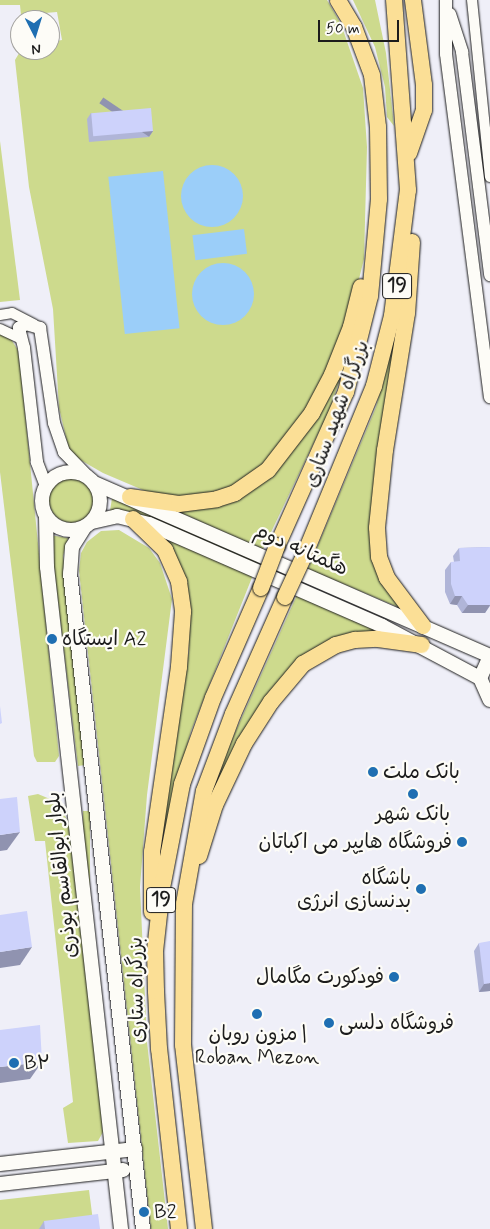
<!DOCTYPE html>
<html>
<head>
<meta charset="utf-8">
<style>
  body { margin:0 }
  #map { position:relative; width:490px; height:1229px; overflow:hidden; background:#efeff8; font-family:Mynerve,"Playpen Sans Arabic",sans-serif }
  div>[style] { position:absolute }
  .green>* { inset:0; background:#cdda8d; transform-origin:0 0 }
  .round { border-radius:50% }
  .water>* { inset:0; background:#9bcef9; transform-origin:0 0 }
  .roads { filter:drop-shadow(0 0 1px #1c1c1c) drop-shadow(0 0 1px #1c1c1c) }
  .minor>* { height:10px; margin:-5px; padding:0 5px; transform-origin:5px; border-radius:5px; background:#fdfcf7 }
  .tertiary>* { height:12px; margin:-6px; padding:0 6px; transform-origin:6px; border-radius:6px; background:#fdfcf7 }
  .secondary>* { height:14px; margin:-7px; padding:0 7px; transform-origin:7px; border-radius:7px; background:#fdfcf7 }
  .secondary>.ring { margin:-7px; padding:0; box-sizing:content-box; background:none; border:14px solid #fdfcf7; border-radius:50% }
  .trunk>* { height:16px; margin:-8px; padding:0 8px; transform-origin:8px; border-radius:8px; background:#fbdf96 }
  .bridges { filter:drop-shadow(0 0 1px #1c1c1c) drop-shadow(0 0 1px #1c1c1c) }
  .trunk-bridge>* { height:16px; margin:-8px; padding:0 8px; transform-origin:8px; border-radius:8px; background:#fbdf96 }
  .wall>* { inset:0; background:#b0b5d8 }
  .shaded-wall>* { inset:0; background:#9093b0; transform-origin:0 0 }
  .building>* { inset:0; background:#cdd2fb; transform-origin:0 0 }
  .dots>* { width:14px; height:14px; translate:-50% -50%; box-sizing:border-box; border:2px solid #fdfcf7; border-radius:50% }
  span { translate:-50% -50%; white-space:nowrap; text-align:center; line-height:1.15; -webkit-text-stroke:4.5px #fdfcf7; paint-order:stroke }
  .shield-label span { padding:1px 4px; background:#fdfcf7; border:1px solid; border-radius:4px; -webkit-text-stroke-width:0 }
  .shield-label { font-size:19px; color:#1c1c1c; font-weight:700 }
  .street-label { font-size:20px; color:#1c1c1c }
  .poi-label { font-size:20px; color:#1c1c1c }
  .left { translate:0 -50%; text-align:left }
  .right { translate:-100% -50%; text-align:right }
  .north { position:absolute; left:10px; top:10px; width:50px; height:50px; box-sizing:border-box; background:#fdfcf7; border:1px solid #a3a29f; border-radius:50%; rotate:175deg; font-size:14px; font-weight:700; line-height:20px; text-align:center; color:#1c1c1c }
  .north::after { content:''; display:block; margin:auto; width:18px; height:22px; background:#1f6fb2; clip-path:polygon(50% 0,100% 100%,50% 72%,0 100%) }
  .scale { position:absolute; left:318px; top:20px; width:81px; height:22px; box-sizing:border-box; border:2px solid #1c1c1c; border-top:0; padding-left:6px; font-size:15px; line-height:18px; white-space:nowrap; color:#1c1c1c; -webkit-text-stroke:4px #fdfcf7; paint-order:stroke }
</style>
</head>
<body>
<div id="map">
  <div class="green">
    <div style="clip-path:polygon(0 0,327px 0,341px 24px,363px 88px,367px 147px,364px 259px,348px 323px,314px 399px,265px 467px,217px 496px,157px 496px,103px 473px,70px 454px,59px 408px,53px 309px,29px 187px,15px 60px,21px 50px,50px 50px,50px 42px,62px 40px,57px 12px,21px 15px,20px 5px,0 5px)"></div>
    <div style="clip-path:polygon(353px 0,375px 0,386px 53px,394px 126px,387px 117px,385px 87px,375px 47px)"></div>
    <div style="clip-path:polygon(0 141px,20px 300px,0 302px)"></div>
    <div style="clip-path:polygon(407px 285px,371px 531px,405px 610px,308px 569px,376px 407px)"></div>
    <div style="clip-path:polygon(0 333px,11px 339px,19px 352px,59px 756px,55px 762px,37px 762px,34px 756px,0 472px)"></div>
    <div style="clip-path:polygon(346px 362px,329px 411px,263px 549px,156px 502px,244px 494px)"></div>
    <div class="round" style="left:49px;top:477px;width:46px;height:46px"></div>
    <div style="clip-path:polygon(112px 498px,259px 560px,257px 565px,110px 511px)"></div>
    <div style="clip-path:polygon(119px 530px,149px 548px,160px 563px,172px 599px,147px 795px,140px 887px,147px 1042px,168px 1229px,151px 1229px,79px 571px,81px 553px,87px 542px,101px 531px)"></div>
    <div style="clip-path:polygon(50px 535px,68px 538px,63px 556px,76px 646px,85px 765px,78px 766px)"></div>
    <div style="clip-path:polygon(159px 535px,253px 575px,191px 731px,159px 851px,156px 851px,189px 651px,189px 618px)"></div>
    <div style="clip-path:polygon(297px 595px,391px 635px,331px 641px,310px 651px,294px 664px,202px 831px,224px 757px)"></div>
    <div style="clip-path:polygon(38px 794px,57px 802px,73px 830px,103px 1132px,98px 1141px,68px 1143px,63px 1108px,73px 1102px,45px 841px,35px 841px,28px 796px)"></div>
    <div style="left:83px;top:811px;width:7px;height:326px"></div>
    <div style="clip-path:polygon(89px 1190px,94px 1229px,0 1229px,0 1200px)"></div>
  </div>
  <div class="water">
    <div class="round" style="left:181px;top:165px;width:62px;height:62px"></div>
    <div style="left:163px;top:171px;width:158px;height:55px;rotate:84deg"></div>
    <div style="left:244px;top:229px;width:25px;height:52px;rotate:83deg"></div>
    <div class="round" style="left:192px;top:263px;width:62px;height:62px"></div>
  </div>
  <div class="roads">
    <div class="minor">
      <div style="left:472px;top:0;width:178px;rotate:84.2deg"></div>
      <div style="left:0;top:315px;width:12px;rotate:-9deg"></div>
      <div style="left:12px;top:313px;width:25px;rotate:27deg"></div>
      <div style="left:0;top:329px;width:23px;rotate:25deg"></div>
    </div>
    <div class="tertiary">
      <div style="left:446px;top:0;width:54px;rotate:90deg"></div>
      <div style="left:446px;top:54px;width:346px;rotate:82.7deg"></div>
      <div style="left:450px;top:14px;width:40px;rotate:72deg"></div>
      <div style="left:462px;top:52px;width:225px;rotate:82.8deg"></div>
      <div style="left:46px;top:486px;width:26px;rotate:-111deg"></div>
      <div style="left:37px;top:462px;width:115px;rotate:-96.5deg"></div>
      <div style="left:24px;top:348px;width:21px;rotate:-104deg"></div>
      <div style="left:19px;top:328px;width:8px;rotate:-30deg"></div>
      <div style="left:26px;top:324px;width:15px;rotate:16deg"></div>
      <div style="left:40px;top:328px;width:96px;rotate:81.6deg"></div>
      <div style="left:54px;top:423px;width:31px;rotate:71deg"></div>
      <div style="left:64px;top:452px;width:33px;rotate:46deg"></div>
    </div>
    <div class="secondary">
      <div class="ring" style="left:42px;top:472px;width:44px;height:44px"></div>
      <div style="left:94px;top:483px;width:432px;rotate:23.6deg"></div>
      <div style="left:46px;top:516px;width:51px;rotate:88.9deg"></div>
      <div style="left:47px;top:567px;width:666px;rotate:83.62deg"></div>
      <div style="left:92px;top:522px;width:26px;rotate:-13deg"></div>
      <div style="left:117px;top:516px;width:33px;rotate:14deg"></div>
      <div style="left:149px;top:524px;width:254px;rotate:23.6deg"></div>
      <div style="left:382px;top:626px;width:111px;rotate:28deg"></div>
      <div style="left:84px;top:528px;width:22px;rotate:122deg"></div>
      <div style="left:72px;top:547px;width:26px;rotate:94deg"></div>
      <div style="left:70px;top:573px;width:660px;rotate:83.65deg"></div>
      <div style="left:490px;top:656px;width:24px;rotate:114deg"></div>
      <div style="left:480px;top:678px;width:24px;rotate:66deg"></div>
      <div style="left:0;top:1164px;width:136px;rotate:-6.3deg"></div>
      <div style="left:0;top:1184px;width:124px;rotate:-6.5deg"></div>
    </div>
    <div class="trunk">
      <div style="left:409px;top:153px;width:46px;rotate:-70.8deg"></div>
      <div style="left:424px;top:110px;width:25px;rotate:-90deg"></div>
      <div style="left:424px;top:85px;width:86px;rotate:-97.4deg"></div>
      <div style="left:412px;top:242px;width:71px;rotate:94deg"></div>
      <div style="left:407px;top:313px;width:139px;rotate:99.1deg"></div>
      <div style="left:385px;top:450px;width:78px;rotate:95.9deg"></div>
      <div style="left:377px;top:528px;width:29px;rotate:86deg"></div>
      <div style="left:379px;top:557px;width:22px;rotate:69deg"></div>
      <div style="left:387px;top:578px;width:60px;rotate:53.1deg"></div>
      <div style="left:130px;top:497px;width:49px;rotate:8.1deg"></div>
      <div style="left:179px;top:504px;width:38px;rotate:-7deg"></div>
      <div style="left:217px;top:499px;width:19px;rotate:-18deg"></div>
      <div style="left:235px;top:493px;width:40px;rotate:-34.9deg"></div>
      <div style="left:268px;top:470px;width:72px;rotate:-52.3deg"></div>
      <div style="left:312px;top:413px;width:43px;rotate:-62.2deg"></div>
      <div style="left:332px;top:375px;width:52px;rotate:-68.4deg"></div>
      <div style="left:351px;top:327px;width:41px;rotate:-76deg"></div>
      <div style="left:133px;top:519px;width:45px;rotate:44.1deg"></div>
      <div style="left:165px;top:550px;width:35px;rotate:66deg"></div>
      <div style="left:179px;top:582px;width:30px;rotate:82deg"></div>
      <div style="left:183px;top:612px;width:55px;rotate:94.2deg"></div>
      <div style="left:179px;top:667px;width:187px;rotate:98.3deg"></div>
      <div style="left:152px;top:852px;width:60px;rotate:90deg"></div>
      <div style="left:277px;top:546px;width:169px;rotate:-65.9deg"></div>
      <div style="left:346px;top:392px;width:99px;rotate:-76deg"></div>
      <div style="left:370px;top:296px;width:97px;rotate:-84.7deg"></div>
      <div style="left:379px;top:199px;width:72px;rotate:-90.8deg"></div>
      <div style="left:378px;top:127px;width:52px;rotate:-96.6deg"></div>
      <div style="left:372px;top:75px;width:51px;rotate:-110.6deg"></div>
      <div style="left:354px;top:27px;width:31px;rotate:-121deg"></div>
      <div style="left:304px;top:556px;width:184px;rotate:-67.6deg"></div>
      <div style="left:374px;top:386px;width:72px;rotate:-75.6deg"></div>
      <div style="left:392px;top:316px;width:127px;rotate:-82.8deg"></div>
      <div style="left:408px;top:190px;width:191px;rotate:-94.2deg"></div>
      <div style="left:199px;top:856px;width:53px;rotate:-72.6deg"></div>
      <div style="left:215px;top:805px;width:68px;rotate:-64.6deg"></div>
      <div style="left:244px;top:744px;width:50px;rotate:-57.3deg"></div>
      <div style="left:271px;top:702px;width:50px;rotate:-49.9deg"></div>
      <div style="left:303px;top:664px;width:38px;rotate:-30deg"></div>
      <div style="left:336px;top:645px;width:20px;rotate:-15deg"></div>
      <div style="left:355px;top:640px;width:22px;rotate:-3deg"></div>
      <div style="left:377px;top:639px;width:45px;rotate:7.6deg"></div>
      <div style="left:179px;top:1229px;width:181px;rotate:-96.3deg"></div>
      <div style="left:159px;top:1049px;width:58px;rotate:-93deg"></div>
      <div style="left:156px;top:991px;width:40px;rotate:-91.4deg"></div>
      <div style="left:155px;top:951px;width:63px;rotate:-83.7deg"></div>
      <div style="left:162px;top:888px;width:106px;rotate:-79.1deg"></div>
      <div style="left:182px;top:784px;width:91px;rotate:-70.2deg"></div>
      <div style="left:213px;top:698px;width:120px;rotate:-66.4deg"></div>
      <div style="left:204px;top:1229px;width:185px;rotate:-96.5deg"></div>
      <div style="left:183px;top:1045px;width:141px;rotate:-89.6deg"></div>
      <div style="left:184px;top:904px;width:115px;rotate:-80deg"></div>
      <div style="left:204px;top:791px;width:82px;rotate:-69.4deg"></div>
      <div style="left:233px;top:714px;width:128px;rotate:-66deg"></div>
    </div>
  </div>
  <div class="bridges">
    <div class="trunk-bridge">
      <div style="left:261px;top:588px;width:45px;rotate:-69.1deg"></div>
      <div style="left:285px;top:597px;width:45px;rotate:-65.1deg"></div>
    </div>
  </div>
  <div class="wall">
    <div style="clip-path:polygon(91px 113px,153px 131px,149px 137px,89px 142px,87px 119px)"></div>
    <div style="clip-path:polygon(490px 547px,490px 606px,485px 613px,462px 613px,457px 605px,450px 604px,445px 592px,445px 570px,451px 562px,454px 562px,453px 556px,459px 548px)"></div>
    <div style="clip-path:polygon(479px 943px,490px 991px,479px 992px,474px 951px)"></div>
    <div style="clip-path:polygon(44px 1221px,100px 1229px,39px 1229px)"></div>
  </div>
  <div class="shaded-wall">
    <div style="left:153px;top:131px;width:7px;height:60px;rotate:124deg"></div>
    <div style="clip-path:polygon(455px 596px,462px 596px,457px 605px,450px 604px)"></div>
    <div style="clip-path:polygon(468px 605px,490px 605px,485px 613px,462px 613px)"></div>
    <div style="clip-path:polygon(20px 832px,7px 850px,0 851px,0 835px)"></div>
    <div style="clip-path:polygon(32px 947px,20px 965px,0 968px,0 952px)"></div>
    <div style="clip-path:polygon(490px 983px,490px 991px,479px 992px,484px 984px)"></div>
    <div style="clip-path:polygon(42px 1062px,30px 1079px,0 1083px,0 1067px)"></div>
  </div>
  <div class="building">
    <div style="left:151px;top:108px;width:23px;height:60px;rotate:85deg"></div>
    <div style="clip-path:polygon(490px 547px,490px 605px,468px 605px,462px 596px,455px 596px,451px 584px,451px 562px,460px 561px,459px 548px)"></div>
    <div style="clip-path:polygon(0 706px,2px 723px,0 724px)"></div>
    <div style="clip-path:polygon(17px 797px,20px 832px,0 835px,0 799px)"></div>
    <div style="clip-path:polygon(27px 911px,32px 947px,0 952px,0 915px)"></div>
    <div style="clip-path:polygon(490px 941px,490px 983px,484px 984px,479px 943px)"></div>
    <div style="clip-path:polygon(40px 1025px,42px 1062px,0 1067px,0 1030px)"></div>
    <div style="clip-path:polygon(98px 1214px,100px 1229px,45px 1229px,44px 1221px)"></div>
  </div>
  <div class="dots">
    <div style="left:52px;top:639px;background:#1f6fb2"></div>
    <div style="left:373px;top:772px;background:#1f6fb2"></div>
    <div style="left:413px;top:794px;background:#1f6fb2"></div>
    <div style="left:462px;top:842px;background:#1f6fb2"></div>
    <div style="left:421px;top:889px;background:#1f6fb2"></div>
    <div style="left:394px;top:977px;background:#1f6fb2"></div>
    <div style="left:257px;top:1014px;background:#1f6fb2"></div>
    <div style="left:329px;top:1023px;background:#1f6fb2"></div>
    <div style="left:14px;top:1063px;background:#1f6fb2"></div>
    <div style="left:144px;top:1212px;background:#1f6fb2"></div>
  </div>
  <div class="shield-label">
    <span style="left:397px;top:286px">19</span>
    <span style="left:161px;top:900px">19</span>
  </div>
  <div class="street-label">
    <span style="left:337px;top:414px;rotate:-70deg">بزرگراه شهید ستاری</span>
    <span style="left:301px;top:550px;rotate:24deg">هگمتانه دوم</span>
    <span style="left:62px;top:875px;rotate:-96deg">بلوار ابوالقاسم بوذری</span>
    <span style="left:137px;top:990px;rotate:-91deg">بزرگراه ستاری</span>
  </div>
  <div class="poi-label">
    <span class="left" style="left:62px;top:639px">ایستگاه A2</span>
    <span class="left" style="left:383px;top:772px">بانک ملت</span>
    <span style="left:413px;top:814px">بانک شهر</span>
    <span class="right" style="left:452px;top:842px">فروشگاه هایپر می اکباتان</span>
    <span class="right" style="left:411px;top:890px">باشگاه<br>بدنسازی انرژی</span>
    <span class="right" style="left:384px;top:977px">فودکورت مگامال</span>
    <span class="left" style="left:339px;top:1023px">فروشگاه دلسی</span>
    <span style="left:257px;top:1046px">مزون روبان |<br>Roban Mezon</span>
    <span class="left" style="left:24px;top:1063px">B۲</span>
    <span class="left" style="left:154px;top:1212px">B2</span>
  </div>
  <div class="north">N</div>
  <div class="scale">50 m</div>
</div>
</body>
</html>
